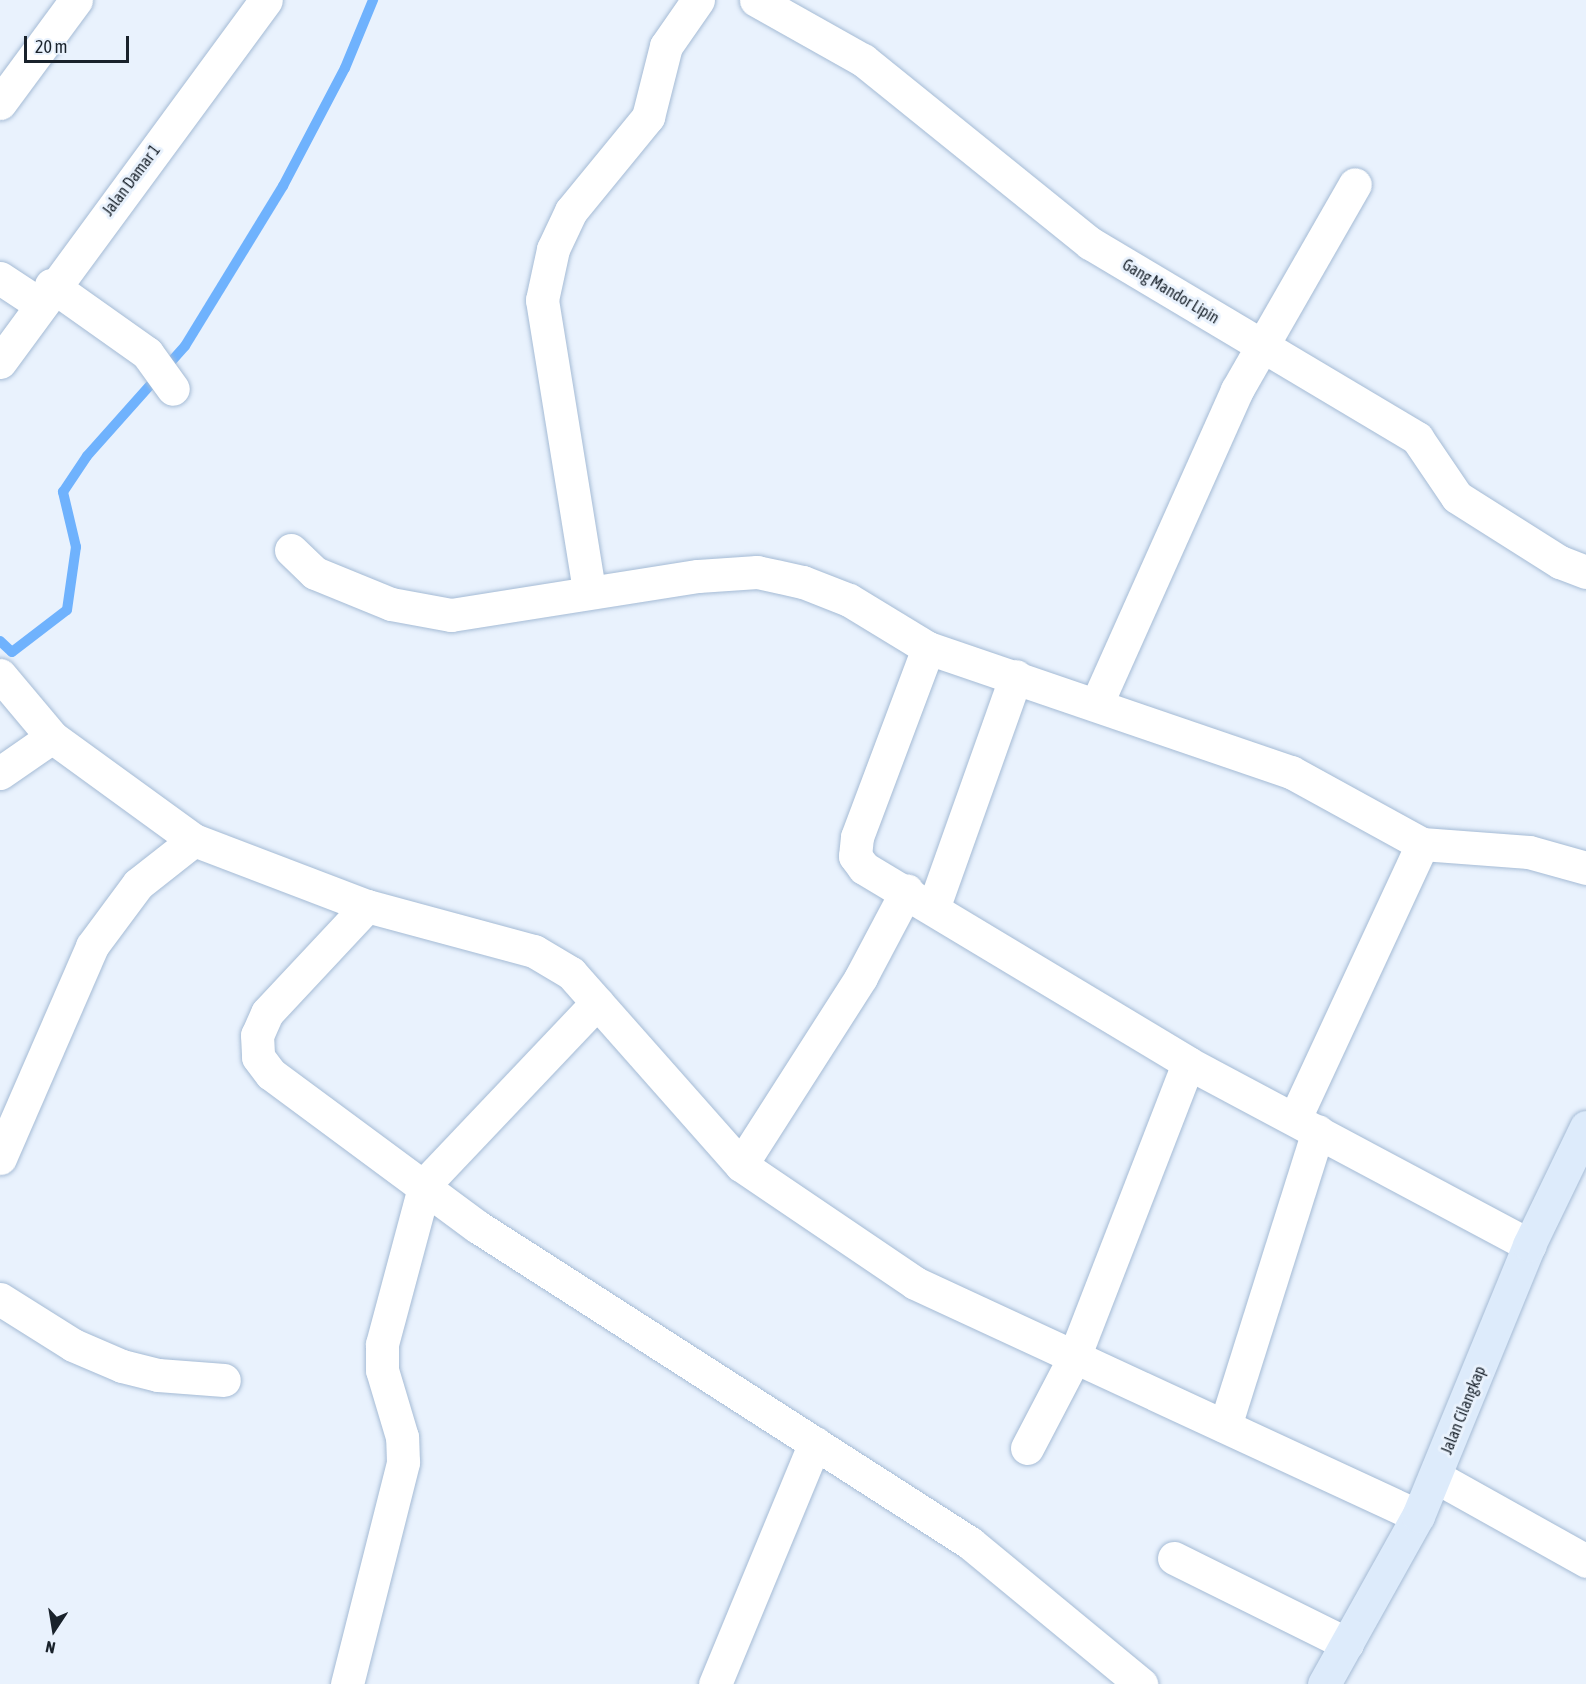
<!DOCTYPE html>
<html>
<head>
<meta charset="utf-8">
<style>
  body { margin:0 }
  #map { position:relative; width:1586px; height:1684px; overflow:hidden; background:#e9f2fd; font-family:"Asap Condensed",sans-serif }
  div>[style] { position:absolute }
  .stream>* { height:10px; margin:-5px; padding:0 5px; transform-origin:5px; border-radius:5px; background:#6fb2fd }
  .roads { filter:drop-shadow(0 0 2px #a5bbd5) drop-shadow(0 0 2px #a5bbd5) }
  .street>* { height:33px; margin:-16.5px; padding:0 16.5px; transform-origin:16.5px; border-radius:16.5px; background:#fff }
  .secondary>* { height:33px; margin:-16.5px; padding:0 16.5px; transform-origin:16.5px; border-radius:16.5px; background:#ddebfb }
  span { translate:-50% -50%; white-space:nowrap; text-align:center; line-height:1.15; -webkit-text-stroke:6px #e9f2fd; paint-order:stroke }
  .street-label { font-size:16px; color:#19222b }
  .north { position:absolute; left:24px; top:1600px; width:60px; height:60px; -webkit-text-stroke:4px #e9f2fd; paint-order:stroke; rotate:192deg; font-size:16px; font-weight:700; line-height:24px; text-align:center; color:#19222b }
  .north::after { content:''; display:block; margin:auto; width:21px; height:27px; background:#19222b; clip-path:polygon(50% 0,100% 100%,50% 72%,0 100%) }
  .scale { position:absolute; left:24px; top:36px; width:105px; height:27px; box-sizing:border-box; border:3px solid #19222b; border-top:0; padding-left:8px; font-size:18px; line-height:21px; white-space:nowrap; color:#19222b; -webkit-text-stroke:4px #e9f2fd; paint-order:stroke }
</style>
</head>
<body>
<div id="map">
  <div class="stream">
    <div style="left:0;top:641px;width:16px;rotate:43deg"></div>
    <div style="left:12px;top:652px;width:69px;rotate:-37.4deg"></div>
    <div style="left:67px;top:610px;width:64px;rotate:-81.9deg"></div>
    <div style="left:76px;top:547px;width:57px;rotate:-103.3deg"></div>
    <div style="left:63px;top:492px;width:43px;rotate:-56.3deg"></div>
    <div style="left:87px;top:456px;width:147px;rotate:-48.3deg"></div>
    <div style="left:185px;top:346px;width:188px;rotate:-58.5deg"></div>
    <div style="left:283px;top:186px;width:133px;rotate:-62.3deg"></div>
    <div style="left:345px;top:68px;width:74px;rotate:-67.6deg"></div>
  </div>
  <div class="roads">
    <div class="street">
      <div style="left:756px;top:0;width:123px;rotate:29.3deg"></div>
      <div style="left:863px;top:60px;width:292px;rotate:38.9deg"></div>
      <div style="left:1090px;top:243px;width:381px;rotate:30.8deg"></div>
      <div style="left:1417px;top:438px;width:71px;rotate:55.9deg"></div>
      <div style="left:1457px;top:497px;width:122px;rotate:32.3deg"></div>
      <div style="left:1560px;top:562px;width:28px;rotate:21deg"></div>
      <div style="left:0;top:103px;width:128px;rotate:-53.6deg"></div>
      <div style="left:0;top:278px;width:45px;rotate:33.3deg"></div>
      <div style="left:51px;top:285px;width:118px;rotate:35.3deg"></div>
      <div style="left:147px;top:353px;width:44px;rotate:54.2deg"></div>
      <div style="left:0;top:362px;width:449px;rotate:-53.7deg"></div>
      <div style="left:291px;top:550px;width:33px;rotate:44deg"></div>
      <div style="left:315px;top:573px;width:82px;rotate:22.2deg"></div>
      <div style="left:391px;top:604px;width:61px;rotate:10.4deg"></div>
      <div style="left:451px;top:615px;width:250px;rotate:-9deg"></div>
      <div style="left:698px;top:576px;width:59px;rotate:-3.9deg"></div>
      <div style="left:757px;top:572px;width:47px;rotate:12.3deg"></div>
      <div style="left:803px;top:582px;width:49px;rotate:21.4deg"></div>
      <div style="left:849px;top:600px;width:92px;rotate:31.3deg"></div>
      <div style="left:928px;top:648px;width:384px;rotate:18.9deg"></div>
      <div style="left:1291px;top:772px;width:149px;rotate:28.8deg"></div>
      <div style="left:1422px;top:844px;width:107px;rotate:4.3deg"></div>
      <div style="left:1529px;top:852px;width:59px;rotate:15.7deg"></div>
      <div style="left:589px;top:590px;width:294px;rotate:-99.2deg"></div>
      <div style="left:542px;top:300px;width:52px;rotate:-77.8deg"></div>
      <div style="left:553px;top:249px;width:42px;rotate:-64.7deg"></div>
      <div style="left:571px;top:211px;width:122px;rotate:-50.7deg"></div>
      <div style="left:648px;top:117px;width:73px;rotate:-75.8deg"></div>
      <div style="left:666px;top:46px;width:56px;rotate:-55.2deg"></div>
      <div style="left:928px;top:648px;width:202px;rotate:110.6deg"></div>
      <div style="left:857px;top:837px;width:19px;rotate:96deg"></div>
      <div style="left:855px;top:856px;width:15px;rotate:53deg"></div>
      <div style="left:864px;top:868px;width:378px;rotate:31deg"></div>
      <div style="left:1188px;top:1063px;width:387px;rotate:28.1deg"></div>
      <div style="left:0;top:675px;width:81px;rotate:50deg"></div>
      <div style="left:52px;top:737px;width:175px;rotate:36deg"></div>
      <div style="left:194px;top:840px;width:185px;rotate:20.9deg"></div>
      <div style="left:367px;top:906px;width:173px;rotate:15.1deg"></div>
      <div style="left:534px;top:951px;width:43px;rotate:30.7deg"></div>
      <div style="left:571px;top:973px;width:256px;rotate:48.5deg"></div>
      <div style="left:741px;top:1165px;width:210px;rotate:34.1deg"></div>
      <div style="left:915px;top:1283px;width:554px;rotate:24.85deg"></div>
      <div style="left:1097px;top:703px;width:343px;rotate:-65.9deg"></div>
      <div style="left:1237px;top:390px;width:237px;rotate:-60.2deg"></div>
      <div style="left:0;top:773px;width:63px;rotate:-34.7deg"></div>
      <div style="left:367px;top:906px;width:146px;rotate:133.1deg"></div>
      <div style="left:267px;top:1013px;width:24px;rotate:114deg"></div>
      <div style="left:257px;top:1035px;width:22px;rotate:87deg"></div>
      <div style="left:258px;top:1057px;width:21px;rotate:53deg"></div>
      <div style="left:271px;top:1074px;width:257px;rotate:36.5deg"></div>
      <div style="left:478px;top:1227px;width:585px;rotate:32.71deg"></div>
      <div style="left:970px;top:1543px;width:222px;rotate:39.5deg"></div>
      <div style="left:934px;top:906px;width:244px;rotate:-70.4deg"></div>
      <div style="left:1295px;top:1118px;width:302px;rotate:-65.1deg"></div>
      <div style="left:0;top:1158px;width:231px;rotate:-66.5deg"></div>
      <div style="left:92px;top:946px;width:77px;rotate:-53.4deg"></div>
      <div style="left:138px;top:884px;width:71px;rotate:-38.2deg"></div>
      <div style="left:741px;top:1165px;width:223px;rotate:-57.4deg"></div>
      <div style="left:861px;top:977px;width:98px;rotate:-62.1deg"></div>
      <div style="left:0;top:1299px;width:86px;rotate:32.2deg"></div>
      <div style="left:73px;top:1345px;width:53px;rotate:23.2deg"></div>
      <div style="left:122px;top:1366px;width:37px;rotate:14deg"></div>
      <div style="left:158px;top:1375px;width:66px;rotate:4.3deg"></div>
      <div style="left:1225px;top:1426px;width:309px;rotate:-72.5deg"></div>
      <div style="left:1027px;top:1448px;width:99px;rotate:-62.4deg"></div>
      <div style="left:1073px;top:1360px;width:318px;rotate:-68.8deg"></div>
      <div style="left:1436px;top:1477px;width:172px;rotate:29.2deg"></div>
      <div style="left:1174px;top:1558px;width:193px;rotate:26.4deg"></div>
      <div style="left:347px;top:1684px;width:229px;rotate:-75.8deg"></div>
      <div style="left:403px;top:1462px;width:25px;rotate:-92deg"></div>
      <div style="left:402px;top:1437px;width:70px;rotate:-106.6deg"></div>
      <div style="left:382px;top:1370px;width:26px;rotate:-90deg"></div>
      <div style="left:382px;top:1344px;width:166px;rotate:-75deg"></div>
      <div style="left:425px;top:1184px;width:250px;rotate:-46.5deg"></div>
      <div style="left:715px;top:1684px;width:261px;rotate:-67.5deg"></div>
    </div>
    <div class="secondary">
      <div style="left:1324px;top:1684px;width:193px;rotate:-60.8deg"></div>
      <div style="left:1418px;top:1516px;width:293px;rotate:-67.7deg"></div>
      <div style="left:1529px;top:1245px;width:131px;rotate:-64.2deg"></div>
    </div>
  </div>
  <div class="street-label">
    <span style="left:131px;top:180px;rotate:-53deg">Jalan Damar 1</span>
    <span style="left:1171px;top:291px;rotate:31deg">Gang Mandor Lipin</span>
    <span style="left:1463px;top:1410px;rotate:-68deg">Jalan Cilangkap</span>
  </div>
  <div class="north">N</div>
  <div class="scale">20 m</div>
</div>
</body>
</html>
